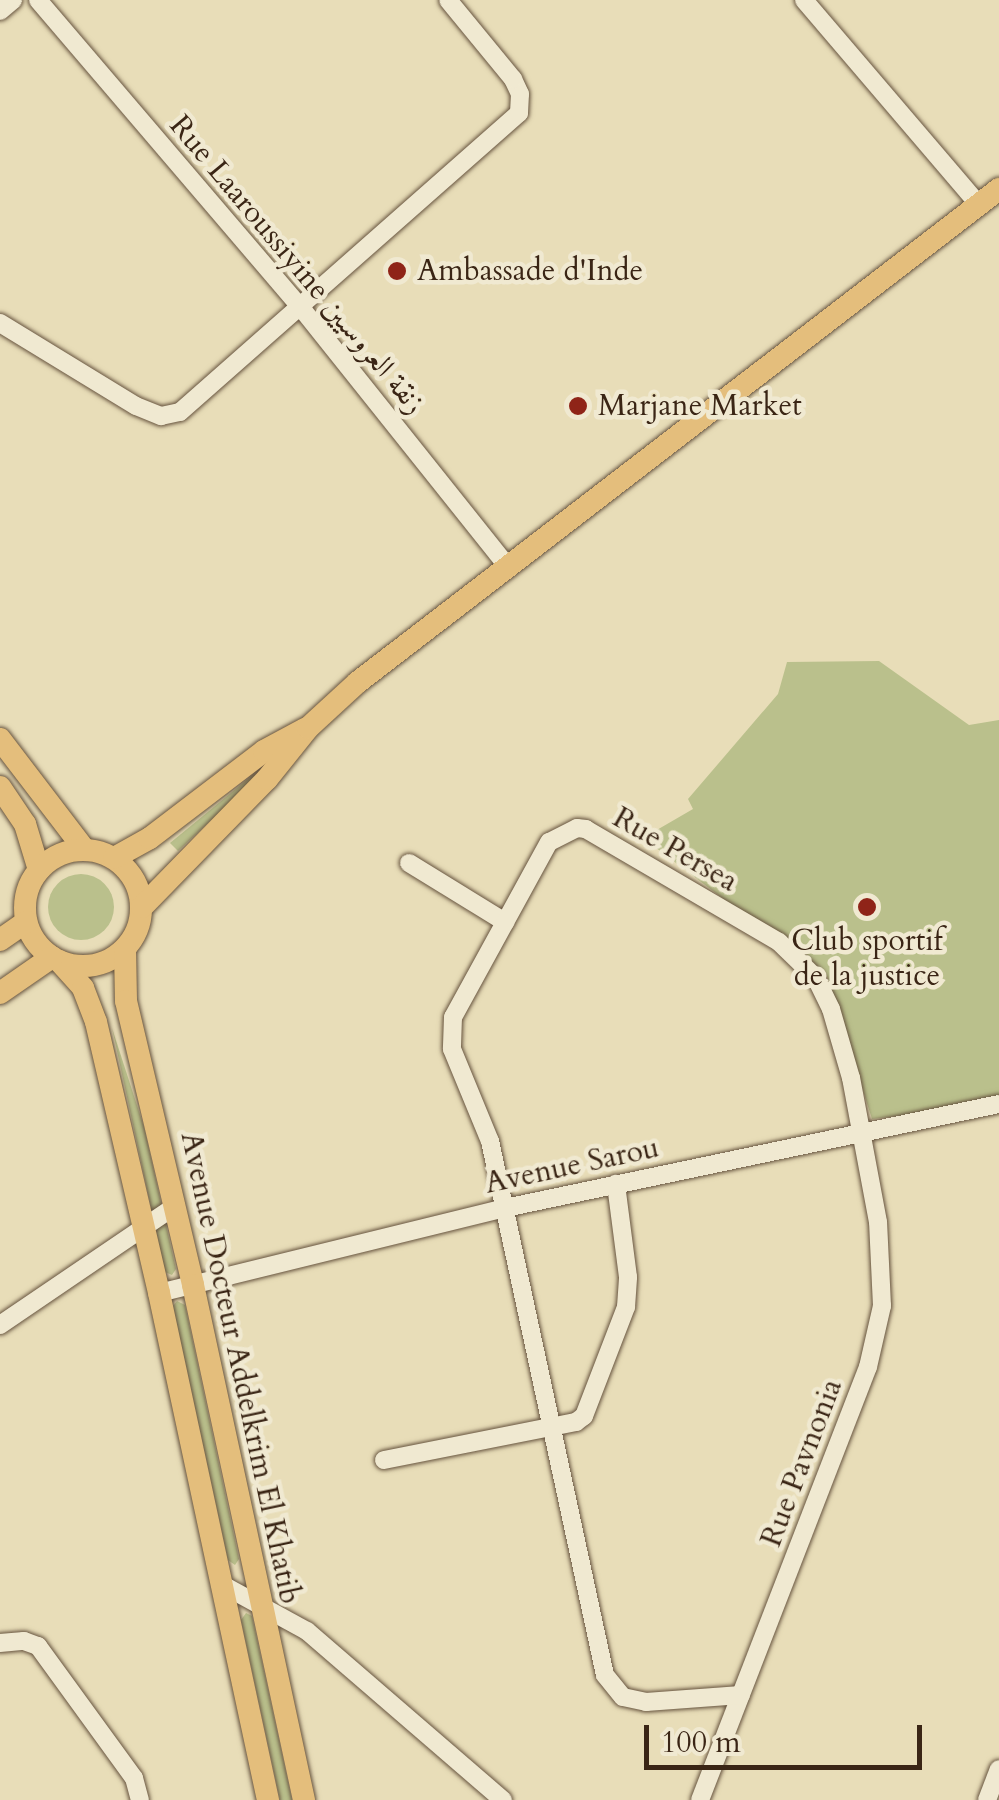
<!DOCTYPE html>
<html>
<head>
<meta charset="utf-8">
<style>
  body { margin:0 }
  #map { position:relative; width:999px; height:1800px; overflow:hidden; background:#e8ddb8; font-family:Cardo,Amiri,serif }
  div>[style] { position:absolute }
  .green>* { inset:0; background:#bac08c }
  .round { border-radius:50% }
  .roads { filter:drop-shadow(0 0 2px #66533e) drop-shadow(0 0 2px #66533e) }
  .minor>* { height:18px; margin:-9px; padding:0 9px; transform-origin:9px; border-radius:9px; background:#f0e9d1 }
  .major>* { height:22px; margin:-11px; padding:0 11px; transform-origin:11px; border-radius:11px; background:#e4be7c }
  .major>.ring { margin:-11px; padding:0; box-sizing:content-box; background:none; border:22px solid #e4be7c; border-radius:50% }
  .dots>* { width:28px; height:28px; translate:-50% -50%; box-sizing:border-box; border:5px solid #f0e9d1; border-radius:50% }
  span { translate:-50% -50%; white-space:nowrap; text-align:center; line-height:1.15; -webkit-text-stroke:9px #f0e9d1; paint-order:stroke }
  .street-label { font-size:30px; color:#3a2515 }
  .poi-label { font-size:30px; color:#3a2515 }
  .left { translate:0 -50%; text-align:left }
  .scale { position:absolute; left:644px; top:1725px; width:278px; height:45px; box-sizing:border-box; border:5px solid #3a2515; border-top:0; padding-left:12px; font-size:30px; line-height:35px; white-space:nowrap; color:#3a2515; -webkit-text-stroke:8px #f0e9d1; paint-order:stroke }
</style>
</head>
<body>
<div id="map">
  <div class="green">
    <div style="clip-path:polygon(879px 661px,969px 725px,999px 720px,999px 1104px,872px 1119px,827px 977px,643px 838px,693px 809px,688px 799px,778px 694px,787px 662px)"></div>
    <div style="clip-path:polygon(254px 774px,257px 777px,178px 851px,170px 843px)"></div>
    <div class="round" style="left:48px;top:874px;width:66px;height:66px"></div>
    <div style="clip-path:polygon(112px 1028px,144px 1127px,176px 1269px,172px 1275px,165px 1272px)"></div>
    <div style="clip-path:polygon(177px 1301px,185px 1305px,239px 1559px,235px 1565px,228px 1560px,173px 1306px)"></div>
    <div style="clip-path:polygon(246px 1613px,252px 1616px,292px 1800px,280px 1800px,241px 1620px)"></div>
  </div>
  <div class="roads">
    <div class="minor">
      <div style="left:38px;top:0;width:400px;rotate:49.5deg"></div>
      <div style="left:298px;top:304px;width:338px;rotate:51.4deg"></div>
      <div style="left:804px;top:0;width:268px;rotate:49.5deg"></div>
      <div style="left:0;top:11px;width:17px;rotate:-40deg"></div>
      <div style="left:0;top:323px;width:159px;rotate:31.4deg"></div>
      <div style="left:136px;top:406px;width:27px;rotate:22deg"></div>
      <div style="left:161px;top:416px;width:19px;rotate:-12deg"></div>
      <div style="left:180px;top:412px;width:452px;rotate:-41.4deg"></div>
      <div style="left:519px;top:113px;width:19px;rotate:-87deg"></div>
      <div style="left:520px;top:94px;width:17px;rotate:-115deg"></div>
      <div style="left:513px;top:79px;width:102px;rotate:-129.4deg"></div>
      <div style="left:409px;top:863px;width:113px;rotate:31.6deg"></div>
      <div style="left:159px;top:1293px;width:356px;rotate:-13.8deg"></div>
      <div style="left:505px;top:1208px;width:505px;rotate:-11.89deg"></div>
      <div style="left:0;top:1325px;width:212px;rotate:-34.2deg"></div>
      <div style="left:384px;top:1460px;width:196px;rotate:-11.2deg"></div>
      <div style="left:576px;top:1422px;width:10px;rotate:-37deg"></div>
      <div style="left:584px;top:1416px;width:117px;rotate:-68.9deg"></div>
      <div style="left:626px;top:1307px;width:30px;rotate:-86deg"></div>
      <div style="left:628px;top:1277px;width:94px;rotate:-97.4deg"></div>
      <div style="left:221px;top:1584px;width:98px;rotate:28.7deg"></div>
      <div style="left:307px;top:1631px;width:259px;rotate:40.8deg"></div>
      <div style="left:0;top:1643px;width:24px;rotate:-5deg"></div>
      <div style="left:24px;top:1641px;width:15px;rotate:20deg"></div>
      <div style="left:38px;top:1646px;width:163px;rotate:54deg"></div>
      <div style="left:134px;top:1778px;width:23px;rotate:75deg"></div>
      <div style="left:700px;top:1800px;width:464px;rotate:-68.8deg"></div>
      <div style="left:868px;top:1367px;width:63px;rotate:-77.1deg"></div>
      <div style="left:882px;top:1306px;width:84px;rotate:-92.7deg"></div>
      <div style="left:878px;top:1222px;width:147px;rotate:-100.6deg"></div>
      <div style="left:851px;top:1078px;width:72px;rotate:-106.2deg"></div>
      <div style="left:831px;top:1009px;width:34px;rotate:-116deg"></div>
      <div style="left:816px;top:978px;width:52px;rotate:-135.8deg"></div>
      <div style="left:779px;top:942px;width:224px;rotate:-149.7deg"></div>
      <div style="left:586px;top:829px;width:9px;rotate:-174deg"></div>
      <div style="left:577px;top:828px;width:31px;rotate:153deg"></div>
      <div style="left:549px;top:842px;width:200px;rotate:118.7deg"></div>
      <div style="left:453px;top:1017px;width:32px;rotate:92deg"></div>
      <div style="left:452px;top:1049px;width:100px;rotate:67.6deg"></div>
      <div style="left:490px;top:1141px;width:546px;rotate:77.85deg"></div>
      <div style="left:605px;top:1675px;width:28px;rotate:51deg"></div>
      <div style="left:623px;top:1697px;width:24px;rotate:12deg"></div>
      <div style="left:646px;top:1702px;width:95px;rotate:-4.2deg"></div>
      <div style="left:987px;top:1800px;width:33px;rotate:-69deg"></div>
    </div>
    <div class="major">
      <div style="left:0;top:739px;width:138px;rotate:52.6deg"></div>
      <div style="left:0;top:787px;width:45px;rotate:56deg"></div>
      <div style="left:25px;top:824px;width:48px;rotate:73.1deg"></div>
      <div class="ring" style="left:25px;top:850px;width:94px;height:94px"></div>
      <div style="left:114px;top:858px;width:41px;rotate:-29.1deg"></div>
      <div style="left:150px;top:838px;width:143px;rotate:-37.3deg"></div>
      <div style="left:264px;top:751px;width:47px;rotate:-28.2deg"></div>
      <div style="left:142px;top:907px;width:179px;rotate:-45.7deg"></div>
      <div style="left:267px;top:779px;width:65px;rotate:-51.2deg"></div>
      <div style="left:308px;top:728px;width:68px;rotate:-42.6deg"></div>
      <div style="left:358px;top:682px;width:809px;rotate:-37.56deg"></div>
      <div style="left:0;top:940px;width:32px;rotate:-35deg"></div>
      <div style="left:125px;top:949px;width:52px;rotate:88.9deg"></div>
      <div style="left:126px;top:1001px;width:292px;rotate:76.7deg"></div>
      <div style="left:193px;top:1285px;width:527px;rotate:77.84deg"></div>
      <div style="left:59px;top:961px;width:36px;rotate:48deg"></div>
      <div style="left:83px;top:988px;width:36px;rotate:69deg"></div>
      <div style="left:96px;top:1022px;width:278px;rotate:76.9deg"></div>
      <div style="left:159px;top:1293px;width:519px;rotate:77.87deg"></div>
      <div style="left:0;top:993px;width:63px;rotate:-34.7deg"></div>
    </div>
  </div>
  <div class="dots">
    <div style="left:397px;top:271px;background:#8f2418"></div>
    <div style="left:578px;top:406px;background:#8f2418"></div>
    <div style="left:867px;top:907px;background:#8f2418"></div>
  </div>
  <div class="street-label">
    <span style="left:297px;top:265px;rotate:50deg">Rue Laaroussiyine زنقة العروسيين</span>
    <span style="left:675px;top:850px;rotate:30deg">Rue Persea</span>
    <span style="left:572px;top:1166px;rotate:-12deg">Avenue Sarou</span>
    <span style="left:240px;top:1368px;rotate:78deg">Avenue Docteur Addelkrim El Khatib</span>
    <span style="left:802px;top:1463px;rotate:-69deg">Rue Pavnonia</span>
  </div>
  <div class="poi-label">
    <span class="left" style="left:417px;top:271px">Ambassade d'Inde</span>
    <span class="left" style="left:598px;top:406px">Marjane Market</span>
    <span style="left:867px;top:958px">Club sportif<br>de la justice</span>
  </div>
  <div class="scale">100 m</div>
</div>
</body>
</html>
